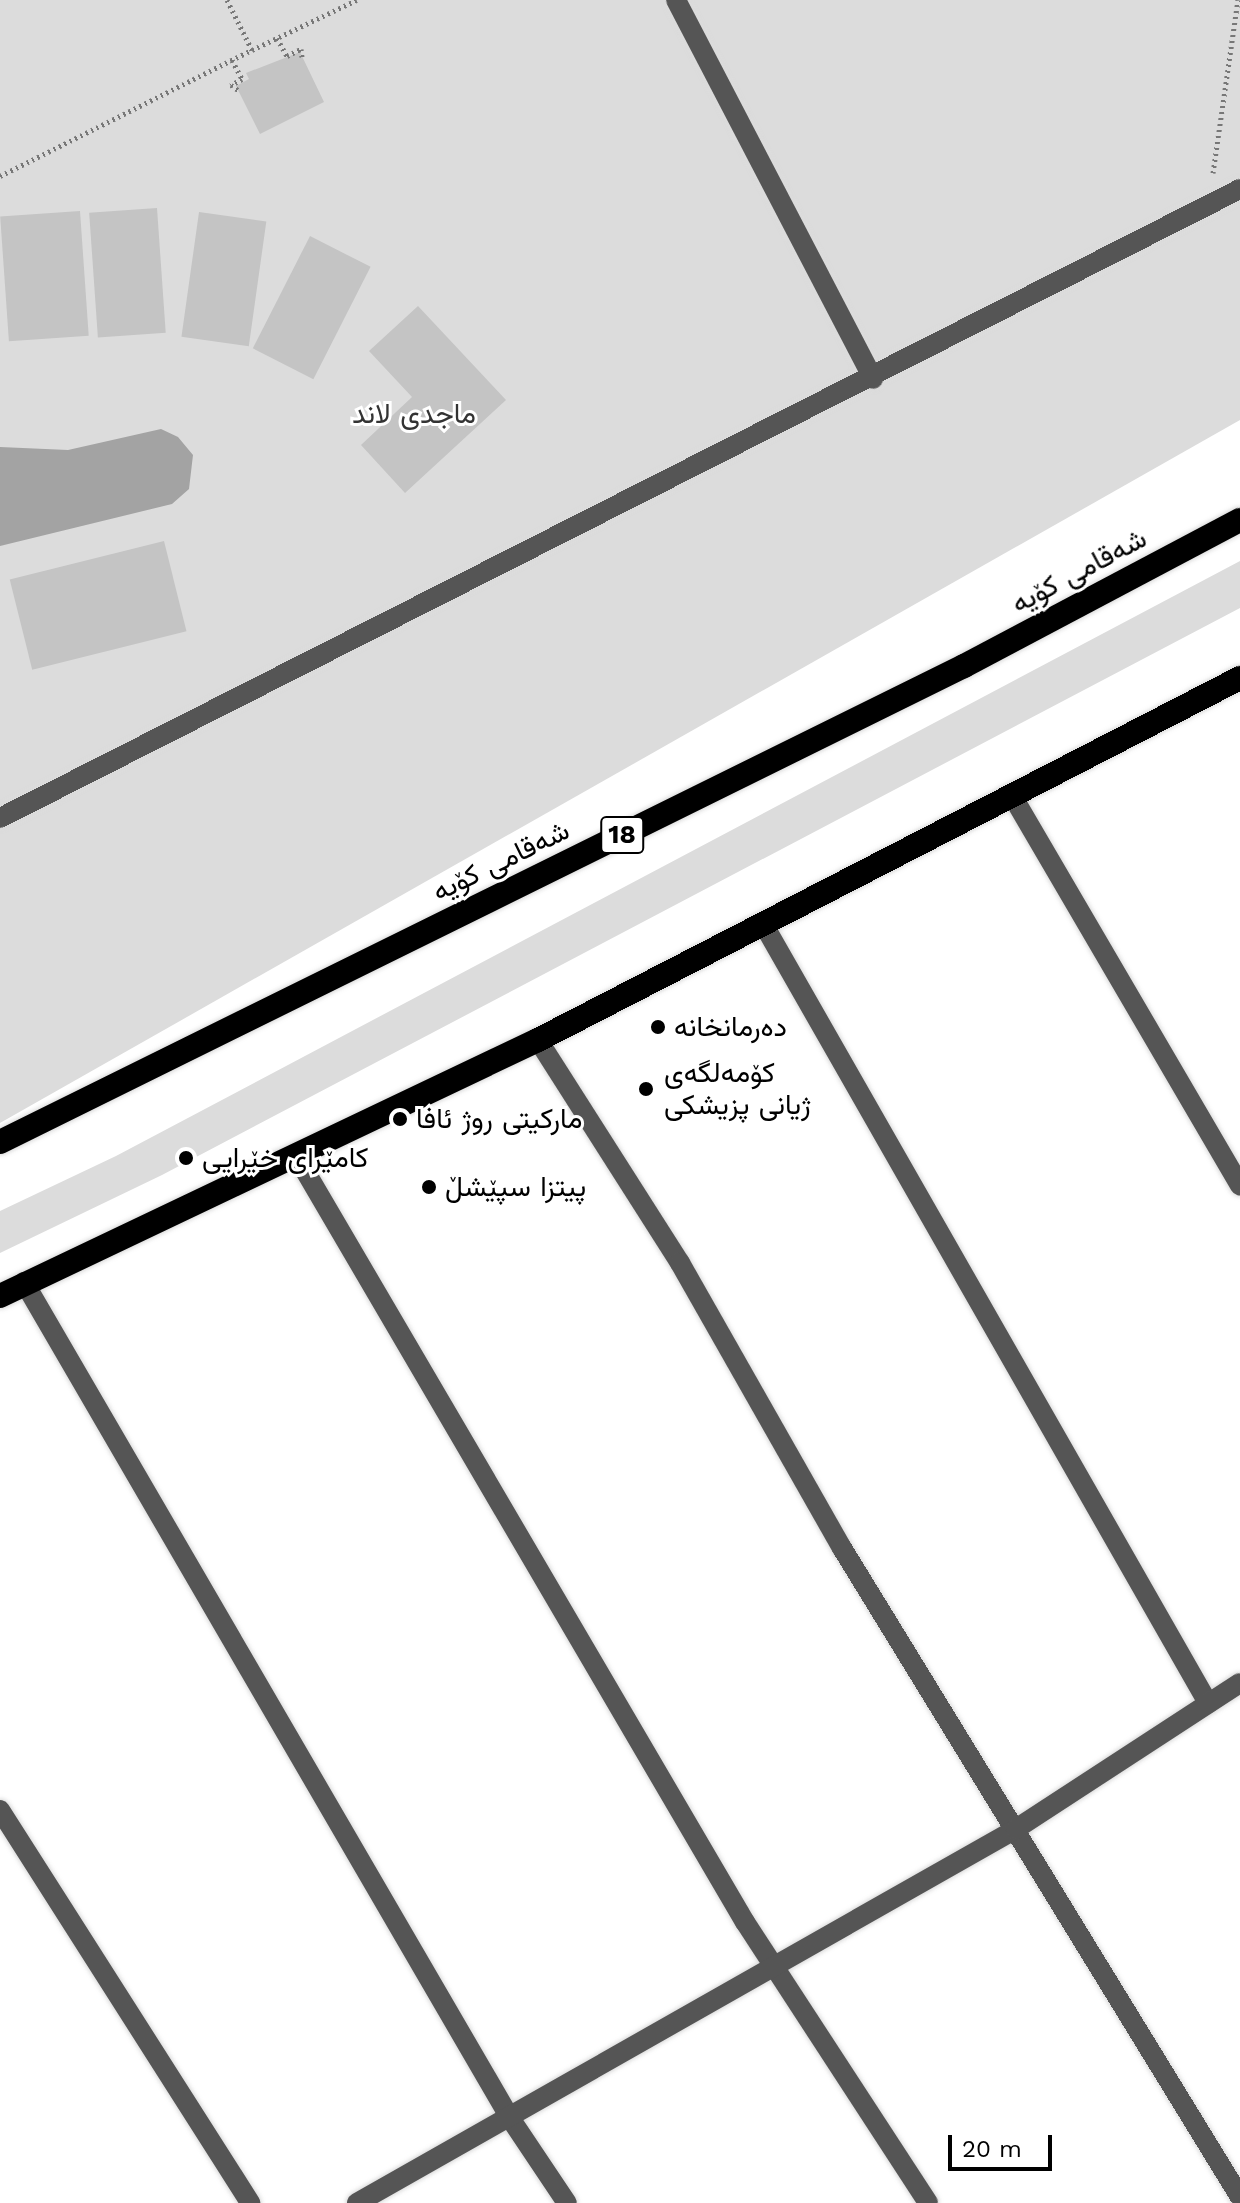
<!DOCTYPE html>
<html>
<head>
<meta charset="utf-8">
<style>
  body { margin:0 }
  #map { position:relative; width:1240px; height:2203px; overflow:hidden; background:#fff; font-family:"Work Sans",Vazirmatn,sans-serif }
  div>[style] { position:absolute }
  .green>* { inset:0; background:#dcdcdc }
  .water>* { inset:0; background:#a3a3a3 }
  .building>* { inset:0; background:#c4c4c4; transform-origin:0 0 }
  .path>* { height:5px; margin-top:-2.5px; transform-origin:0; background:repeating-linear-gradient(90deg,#777 0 2px,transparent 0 6px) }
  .roads { filter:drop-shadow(0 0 2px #dbdbdb) drop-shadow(0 0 2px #dbdbdb) }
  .minor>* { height:20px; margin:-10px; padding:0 10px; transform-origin:10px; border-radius:10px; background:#555 }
  .highway>* { height:24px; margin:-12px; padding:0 12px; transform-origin:12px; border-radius:12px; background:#000 }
  .dots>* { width:22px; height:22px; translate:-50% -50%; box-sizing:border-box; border:4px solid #fff; border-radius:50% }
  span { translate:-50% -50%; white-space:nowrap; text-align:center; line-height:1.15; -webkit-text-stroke:6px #fff; paint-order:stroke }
  .shield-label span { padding:2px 6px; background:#fff; border:2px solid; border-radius:6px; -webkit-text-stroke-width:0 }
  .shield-label { font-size:26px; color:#000; font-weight:700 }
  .park-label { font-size:28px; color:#333 }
  .street-label { font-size:28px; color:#000 }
  .poi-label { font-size:28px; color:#000 }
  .left { translate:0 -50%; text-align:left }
  .scale { position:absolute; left:948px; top:2135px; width:104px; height:36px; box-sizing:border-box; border:4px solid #000; border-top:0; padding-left:10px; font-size:24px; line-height:28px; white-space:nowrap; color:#000; -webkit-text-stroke:6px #fff; paint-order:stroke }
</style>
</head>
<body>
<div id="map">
  <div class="green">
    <div style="clip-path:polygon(0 0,1240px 0,1240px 420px,0 1123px)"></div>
    <div style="clip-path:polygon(1240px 561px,1240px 608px,162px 1175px,0 1253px,0 1211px,116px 1156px)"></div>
  </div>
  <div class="water">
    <div style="clip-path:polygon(161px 429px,178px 437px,193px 455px,189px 489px,172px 504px,0 546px,0 447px,68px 450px)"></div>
  </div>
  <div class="building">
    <div style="clip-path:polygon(300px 52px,324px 102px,260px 134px,236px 86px,249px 79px,246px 73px)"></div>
    <div style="left:157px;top:208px;width:125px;height:68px;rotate:86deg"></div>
    <div style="left:80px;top:211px;width:125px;height:80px;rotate:86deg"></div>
    <div style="left:199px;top:212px;width:68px;height:126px;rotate:8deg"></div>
    <div style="left:310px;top:236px;width:68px;height:126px;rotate:27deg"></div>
    <div style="clip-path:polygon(418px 306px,506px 400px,405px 493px,361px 445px,412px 397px,369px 351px)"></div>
    <div style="left:164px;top:541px;width:93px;height:159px;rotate:76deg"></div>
  </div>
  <div class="path">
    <div style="left:227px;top:0;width:56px;rotate:63.4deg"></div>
    <div style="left:252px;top:50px;width:116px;rotate:-25.5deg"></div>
    <div style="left:277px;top:38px;width:21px;rotate:61deg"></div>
    <div style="left:287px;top:56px;width:16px;rotate:-27deg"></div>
    <div style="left:301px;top:49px;width:8px;rotate:83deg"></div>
    <div style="left:232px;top:60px;width:21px;rotate:62deg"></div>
    <div style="left:242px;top:79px;width:13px;rotate:151deg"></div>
    <div style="left:231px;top:85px;width:9px;rotate:36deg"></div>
    <div style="left:1213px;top:173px;width:175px;rotate:-81.8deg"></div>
    <div style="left:0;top:176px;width:282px;rotate:-26.6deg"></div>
  </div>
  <div class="roads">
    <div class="minor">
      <div style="left:676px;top:0;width:427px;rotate:62.5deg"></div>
      <div style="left:1013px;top:797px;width:450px;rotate:59.7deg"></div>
      <div style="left:0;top:818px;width:1390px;rotate:-26.9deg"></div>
      <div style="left:765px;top:927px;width:894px;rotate:60.28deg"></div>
      <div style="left:538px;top:1040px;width:264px;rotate:57.5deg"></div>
      <div style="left:680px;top:1263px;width:328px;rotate:60.4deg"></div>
      <div style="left:842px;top:1548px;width:761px;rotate:58.48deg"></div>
      <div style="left:297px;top:1157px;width:887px;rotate:59.65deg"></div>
      <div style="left:745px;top:1922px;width:335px;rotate:56.9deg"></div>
      <div style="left:24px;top:1282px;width:967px;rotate:59.83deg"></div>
      <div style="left:510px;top:2118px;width:102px;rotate:56.2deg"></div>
      <div style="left:0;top:1810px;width:466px;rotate:57.5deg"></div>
      <div style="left:357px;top:2203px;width:758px;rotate:-29.58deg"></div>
      <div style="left:1016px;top:1829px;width:267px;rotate:-33.1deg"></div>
    </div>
    <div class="highway">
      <div style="left:0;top:1142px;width:1075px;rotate:-26.28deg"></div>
      <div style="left:964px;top:666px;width:312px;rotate:-27.9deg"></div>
      <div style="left:0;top:1296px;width:596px;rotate:-25.45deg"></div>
      <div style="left:538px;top:1040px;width:790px;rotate:-27.28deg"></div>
    </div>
  </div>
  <div class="dots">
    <div style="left:658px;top:1027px;background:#000"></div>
    <div style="left:646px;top:1089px;background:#000"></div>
    <div style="left:400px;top:1119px;background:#000"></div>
    <div style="left:186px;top:1158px;background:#000"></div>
    <div style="left:429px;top:1187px;background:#000"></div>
  </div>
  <div class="shield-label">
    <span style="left:622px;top:835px">18</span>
  </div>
  <div class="park-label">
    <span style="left:414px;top:414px">ماجدی لاند</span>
  </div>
  <div class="street-label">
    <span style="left:1079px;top:571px;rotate:-28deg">شەقامی کۆیە</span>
    <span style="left:501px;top:861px;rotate:-26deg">شەقامی کۆیە</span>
  </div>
  <div class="poi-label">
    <span class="left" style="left:674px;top:1027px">دەرمانخانە</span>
    <span class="left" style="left:664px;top:1089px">کۆمەلگەی<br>ژیانی پزیشکی</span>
    <span class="left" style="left:416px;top:1119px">ماركيتى روژ ئافا</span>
    <span class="left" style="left:202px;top:1158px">كامێرای خێرایی</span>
    <span class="left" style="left:445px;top:1187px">پیتزا سپێشڵ</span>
  </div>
  <div class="scale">20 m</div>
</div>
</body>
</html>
